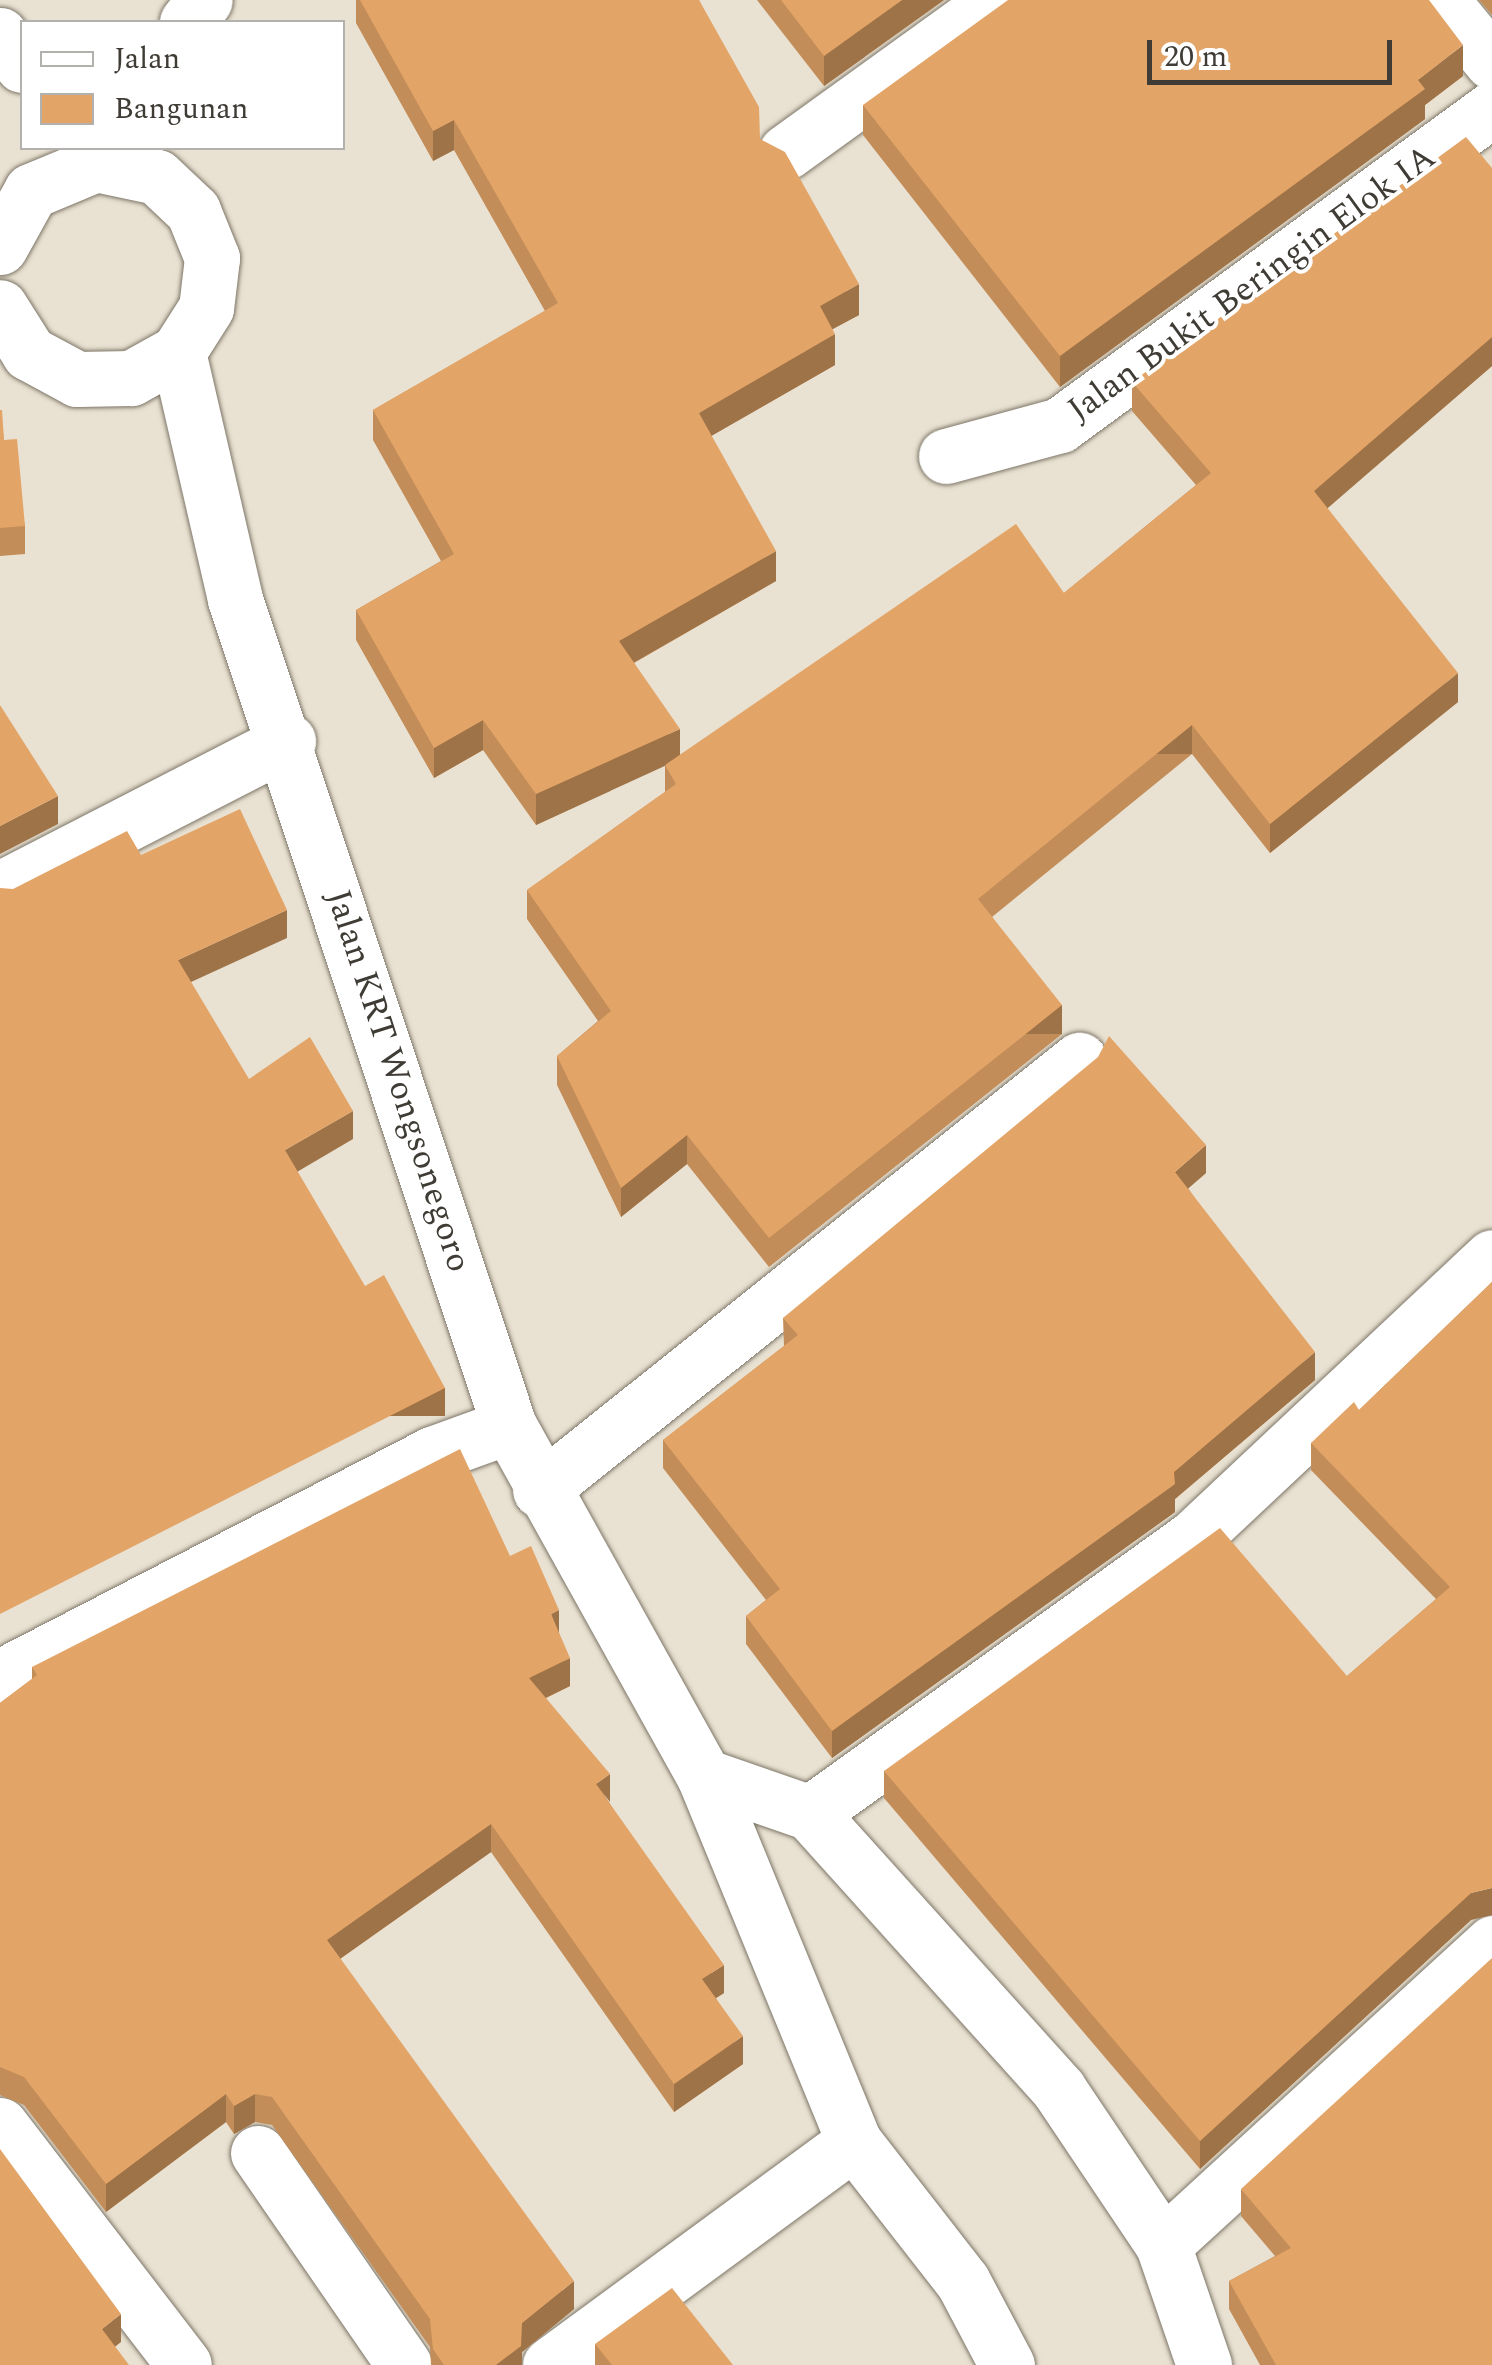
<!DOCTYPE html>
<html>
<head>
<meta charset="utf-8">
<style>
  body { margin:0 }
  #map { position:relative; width:1492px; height:2365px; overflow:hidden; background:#e9e1d1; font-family:Spectral,serif }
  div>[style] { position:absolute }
  .roads { filter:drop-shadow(0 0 2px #7d7668) drop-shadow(0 0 2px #7d7668) }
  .minor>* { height:55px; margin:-27.5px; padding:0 27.5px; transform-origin:27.5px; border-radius:27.5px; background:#fff }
  .wall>* { inset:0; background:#c38d59 }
  .shaded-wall>* { inset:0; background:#9f7348; transform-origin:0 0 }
  .building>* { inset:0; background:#e3a467 }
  span { translate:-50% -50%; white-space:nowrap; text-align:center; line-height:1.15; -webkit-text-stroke:8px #fff; paint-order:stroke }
  .street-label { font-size:35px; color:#3f3b35 }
  .legend { position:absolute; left:20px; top:20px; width:325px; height:130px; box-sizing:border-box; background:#fff; border:2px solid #b2b1ae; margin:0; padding:12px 18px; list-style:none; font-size:30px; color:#3f3b35 }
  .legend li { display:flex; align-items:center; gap:20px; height:50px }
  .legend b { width:50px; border:2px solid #b2b1ae }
  .scale { position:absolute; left:1147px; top:40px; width:245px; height:45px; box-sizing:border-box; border:5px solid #3f3b35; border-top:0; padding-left:12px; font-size:30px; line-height:35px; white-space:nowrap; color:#3f3b35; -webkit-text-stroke:8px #fff; paint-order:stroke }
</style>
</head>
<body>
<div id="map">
  <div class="roads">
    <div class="minor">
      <div style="left:1441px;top:0;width:80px;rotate:50.6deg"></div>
      <div style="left:187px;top:22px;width:28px;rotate:-51deg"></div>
      <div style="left:0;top:35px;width:37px;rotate:54deg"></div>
      <div style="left:786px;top:152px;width:260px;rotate:-35.8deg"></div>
      <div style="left:0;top:247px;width:64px;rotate:-61deg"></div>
      <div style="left:31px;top:191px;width:70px;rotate:-22.6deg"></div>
      <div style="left:96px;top:164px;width:62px;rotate:12deg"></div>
      <div style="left:157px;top:177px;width:50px;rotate:43.4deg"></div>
      <div style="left:193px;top:211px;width:51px;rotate:68deg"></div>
      <div style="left:212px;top:258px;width:50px;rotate:96.8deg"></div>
      <div style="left:206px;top:308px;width:52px;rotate:122.5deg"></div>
      <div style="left:178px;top:352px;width:54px;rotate:151deg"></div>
      <div style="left:131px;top:378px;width:54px;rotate:178.9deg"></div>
      <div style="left:77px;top:379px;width:55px;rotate:-151.6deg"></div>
      <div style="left:29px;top:353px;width:54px;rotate:-122.2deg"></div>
      <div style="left:178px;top:352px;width:253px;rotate:77deg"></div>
      <div style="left:235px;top:599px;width:871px;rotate:71.67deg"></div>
      <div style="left:509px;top:1426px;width:401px;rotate:60.9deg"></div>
      <div style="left:704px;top:1776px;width:396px;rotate:67.7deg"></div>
      <div style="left:854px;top:2142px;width:177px;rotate:52.1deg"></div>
      <div style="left:963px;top:2282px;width:94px;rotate:62.1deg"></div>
      <div style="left:946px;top:456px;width:118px;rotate:-15.2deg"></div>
      <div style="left:1060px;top:425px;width:535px;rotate:-36.18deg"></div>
      <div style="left:0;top:889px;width:324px;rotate:-27.2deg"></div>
      <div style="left:540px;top:1490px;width:690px;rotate:-38.58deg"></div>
      <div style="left:0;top:1677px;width:486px;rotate:-27.3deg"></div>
      <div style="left:432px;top:1454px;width:82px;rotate:-20deg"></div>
      <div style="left:704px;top:1776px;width:112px;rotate:19.2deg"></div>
      <div style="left:810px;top:1813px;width:372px;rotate:48deg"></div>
      <div style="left:1059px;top:2090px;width:187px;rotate:56.1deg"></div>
      <div style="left:1163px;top:2245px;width:127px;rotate:71.1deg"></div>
      <div style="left:810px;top:1813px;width:474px;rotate:-35.7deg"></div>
      <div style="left:1195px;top:1536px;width:407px;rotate:-43.2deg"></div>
      <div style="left:0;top:2125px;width:302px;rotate:52.5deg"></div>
      <div style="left:258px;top:2153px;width:257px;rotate:55.4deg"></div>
      <div style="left:1163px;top:2245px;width:447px;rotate:-42.5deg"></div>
      <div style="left:550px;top:2365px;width:377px;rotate:-36.3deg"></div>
    </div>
  </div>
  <div class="wall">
    <div style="clip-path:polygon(356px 0,699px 0,760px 139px,859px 315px,832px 329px,835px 365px,711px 436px,776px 581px,634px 663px,680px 755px,1064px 593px,1196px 485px,1132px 411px,1132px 382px,1492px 168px,1492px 366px,1327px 508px,1458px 702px,1270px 853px,1192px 754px,992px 917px,1062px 1034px,769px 1267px,687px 1164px,621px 1217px,557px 1085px,557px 1056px,598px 1021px,527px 919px,527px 890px,665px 792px,665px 765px,536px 825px,483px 750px,434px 778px,356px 640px,356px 610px,441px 561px,373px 440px,373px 410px,545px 311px,454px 150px,433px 161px,356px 23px)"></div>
    <div style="clip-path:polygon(757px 0,944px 0,824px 86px)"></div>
    <div style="clip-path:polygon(1479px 0,1492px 0,1492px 15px)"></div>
    <div style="clip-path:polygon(1463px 76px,1425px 105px,1425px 119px,1060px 387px,863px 135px,863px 105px)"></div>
    <div style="clip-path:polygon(0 410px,4px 440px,25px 526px,25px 554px,0 556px)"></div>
    <div style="clip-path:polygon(1206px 1173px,1188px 1188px,1315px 1380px,1175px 1499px,1175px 1512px,832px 1758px,746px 1644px,746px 1616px,766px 1600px,663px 1468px,663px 1440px,784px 1346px,783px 1318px)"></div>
    <div style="clip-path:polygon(1492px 1282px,1471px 1920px,1200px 2169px,884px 1798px,884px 1771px,1347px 1676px,1436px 1599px,1311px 1470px,1311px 1443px,1359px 1410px)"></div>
    <div style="clip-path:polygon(510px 1556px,559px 1634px,570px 1686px,546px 1698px,724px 1993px,716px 1998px,743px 2064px,674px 2112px,491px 1852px,340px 1959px,574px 2309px,522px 2352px,522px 2365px,431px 2365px,430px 2347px,272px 2125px,255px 2122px,234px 2134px,226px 2122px,106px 2212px,24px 2105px,0 2095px,0 1703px,32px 1679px,32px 1667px)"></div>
    <div style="clip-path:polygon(1241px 2189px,1492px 2365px,1260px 2365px,1229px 2309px,1229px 2281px,1275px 2256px,1241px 2216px)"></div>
    <div style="clip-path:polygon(595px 2344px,733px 2365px,595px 2365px)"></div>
  </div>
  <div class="shaded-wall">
    <div style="clip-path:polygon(902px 0,944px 0,824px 86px,824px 56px)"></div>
    <div style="clip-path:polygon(1463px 45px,1463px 76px,1425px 105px,1425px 119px,1060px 387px,1060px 356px)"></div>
    <div style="clip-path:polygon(454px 120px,454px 150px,433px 161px,433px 131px)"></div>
    <div style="clip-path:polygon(859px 284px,859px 315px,820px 336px,820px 306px)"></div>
    <div style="clip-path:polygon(835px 334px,835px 365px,699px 443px,699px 413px)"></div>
    <div style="clip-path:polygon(1492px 337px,1492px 366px,1314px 520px,1314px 491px)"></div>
    <div style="clip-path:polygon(776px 551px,776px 581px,619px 671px,619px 641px)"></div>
    <div style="clip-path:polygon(1458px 673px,1458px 702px,1270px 853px,1270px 824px)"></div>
    <div style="clip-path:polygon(483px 720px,483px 750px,434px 778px,434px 748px)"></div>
    <div style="left:1192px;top:725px;width:29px;height:276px;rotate:90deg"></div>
    <div style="clip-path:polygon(680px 729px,680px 759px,536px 825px,536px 794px)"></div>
    <div style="clip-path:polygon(58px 796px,58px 824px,0 854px,0 826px)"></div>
    <div style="clip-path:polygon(287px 910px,287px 938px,178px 988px,178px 960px)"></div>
    <div style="left:1062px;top:1005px;width:29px;height:374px;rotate:90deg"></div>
    <div style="clip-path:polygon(353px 1111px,353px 1139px,285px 1179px,285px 1150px)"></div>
    <div style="clip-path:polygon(687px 1135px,687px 1164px,621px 1217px,621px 1188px)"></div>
    <div style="clip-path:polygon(1206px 1145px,1206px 1173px,1175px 1200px,1175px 1172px)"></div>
    <div style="clip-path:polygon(1315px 1352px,1315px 1380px,1175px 1499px,1175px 1512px,832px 1758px,832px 1731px,1174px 1472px)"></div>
    <div style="left:445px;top:1388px;width:28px;height:499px;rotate:90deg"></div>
    <div style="clip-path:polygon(559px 1610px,559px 1638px,551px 1614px)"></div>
    <div style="clip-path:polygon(570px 1658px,570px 1686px,529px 1706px,529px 1678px)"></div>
    <div style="clip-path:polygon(610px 1774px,610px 1802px,596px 1784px)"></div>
    <div style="clip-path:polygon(491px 1824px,491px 1852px,327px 1968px,327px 1940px)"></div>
    <div style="clip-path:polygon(1492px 1888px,1492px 1915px,1471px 1920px,1200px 2169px,1200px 2141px,1471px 1893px)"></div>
    <div style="clip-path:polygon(724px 1965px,724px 1993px,702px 2007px,702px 1979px)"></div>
    <div style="clip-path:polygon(743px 2036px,743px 2064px,674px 2112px,674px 2084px)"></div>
    <div style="clip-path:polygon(226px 2094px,226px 2122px,106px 2212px,106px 2184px)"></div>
    <div style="clip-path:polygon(255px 2094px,255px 2122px,234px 2134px,234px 2106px)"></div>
    <div style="clip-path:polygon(574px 2281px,574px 2309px,522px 2352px,522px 2365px,496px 2365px,522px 2323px)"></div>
    <div style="clip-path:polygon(121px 2314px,121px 2342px,102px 2357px,102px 2329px)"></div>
  </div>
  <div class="building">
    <div style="clip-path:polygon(360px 0,699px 0,759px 107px,760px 139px,785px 152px,859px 284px,820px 306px,835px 334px,699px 413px,776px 551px,619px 641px,680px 729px,536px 794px,483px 720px,434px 748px,356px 610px,454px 554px,373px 410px,558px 303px,454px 120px,433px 131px)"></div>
    <div style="clip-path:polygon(781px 0,902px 0,824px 56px)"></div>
    <div style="clip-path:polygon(1008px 0,1429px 0,1463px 45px,1418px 80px,1425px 89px,1060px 356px,863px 105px)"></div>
    <div style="clip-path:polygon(1466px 137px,1492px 168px,1492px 337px,1314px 491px,1458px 673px,1270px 824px,1192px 725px,978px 899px,1062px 1005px,769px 1238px,687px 1135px,621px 1188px,557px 1056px,611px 1011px,527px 890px,676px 784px,665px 765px,1016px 524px,1064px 593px,1211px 473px,1132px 382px)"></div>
    <div style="clip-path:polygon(0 410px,2px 410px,4px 440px,17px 439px,25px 526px,0 528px)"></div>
    <div style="clip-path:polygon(0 705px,58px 796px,0 826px)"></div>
    <div style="clip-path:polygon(240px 809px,287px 910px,178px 960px,249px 1079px,310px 1037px,353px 1111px,285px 1150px,365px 1286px,384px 1275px,445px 1388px,0 1614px,0 888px,13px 889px,127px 831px,141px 855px)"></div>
    <div style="clip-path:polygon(1109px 1036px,1206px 1145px,1175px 1172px,1315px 1352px,1174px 1472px,1175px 1484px,832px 1731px,746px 1616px,780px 1589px,663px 1440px,798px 1335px,783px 1318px,1098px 1057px)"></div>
    <div style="clip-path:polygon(1492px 1282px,1492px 1888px,1471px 1893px,1200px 2141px,884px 1771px,1220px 1528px,1347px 1676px,1450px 1587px,1311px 1443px,1354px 1402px,1359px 1410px)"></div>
    <div style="clip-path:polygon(460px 1449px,510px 1556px,531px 1546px,559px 1610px,551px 1614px,570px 1658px,529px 1678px,610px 1774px,596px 1784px,724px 1965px,702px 1979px,743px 2036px,674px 2084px,491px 1824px,327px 1940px,574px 2281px,522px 2323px,521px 2346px,496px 2365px,444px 2365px,433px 2349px,430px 2319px,272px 2097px,255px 2094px,234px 2106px,226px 2094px,106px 2184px,24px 2077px,0 2067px,0 1703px,37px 1675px,32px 1667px)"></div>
    <div style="clip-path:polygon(1492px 1958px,1492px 2365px,1276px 2365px,1229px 2281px,1291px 2248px,1241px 2189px)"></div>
    <div style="clip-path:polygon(0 2149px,121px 2314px,102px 2329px,129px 2365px,0 2365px)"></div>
    <div style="clip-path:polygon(672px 2288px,733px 2365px,612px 2365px,595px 2344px)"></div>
  </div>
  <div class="street-label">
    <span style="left:1252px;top:284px;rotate:-36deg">Jalan Bukit Beringin Elok IA</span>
    <span style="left:398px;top:1081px;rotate:72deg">Jalan KRT Wongsonegoro</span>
  </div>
  <ul class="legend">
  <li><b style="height:12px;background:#fff"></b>Jalan</li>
  <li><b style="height:28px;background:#e3a467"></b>Bangunan</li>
  </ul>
  <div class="scale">20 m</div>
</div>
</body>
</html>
